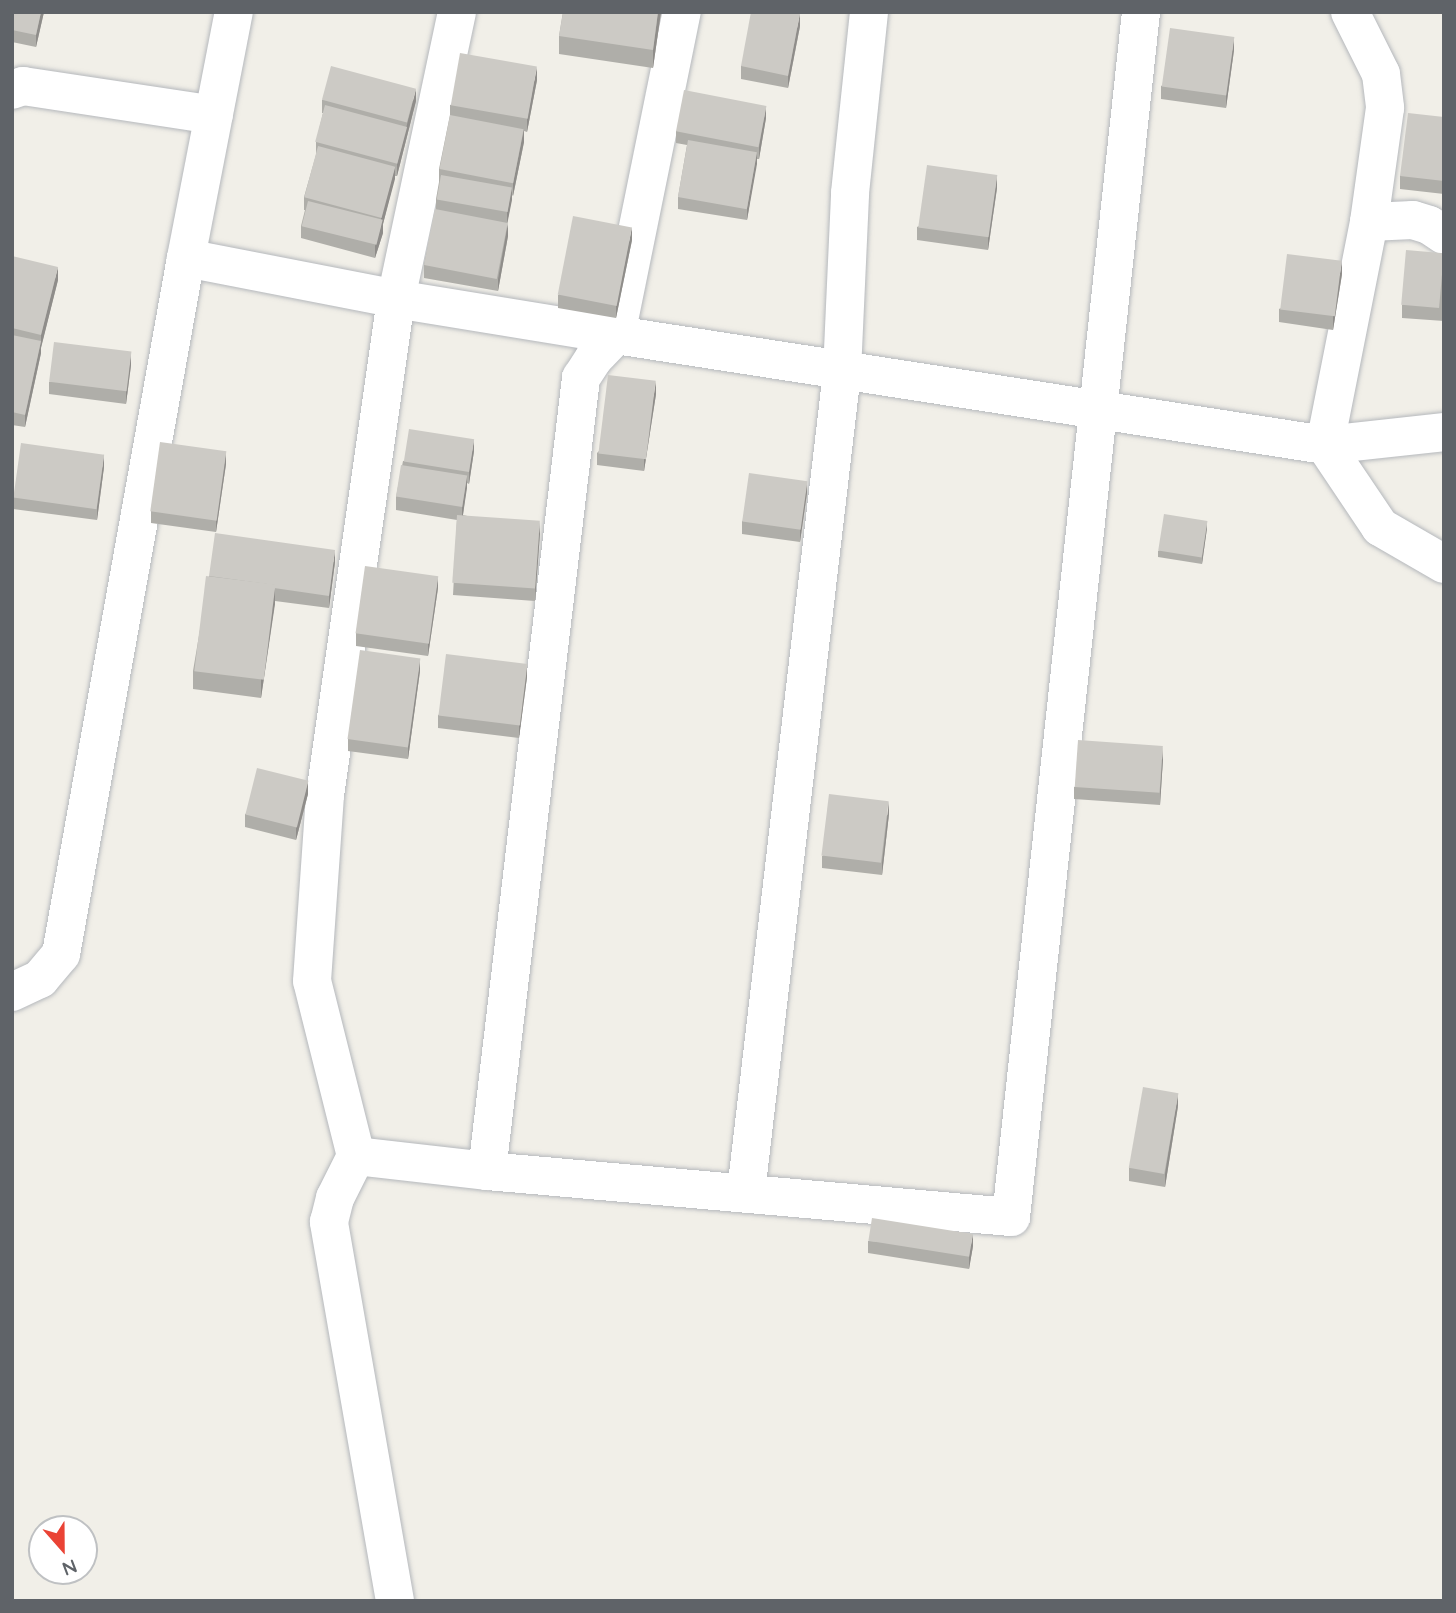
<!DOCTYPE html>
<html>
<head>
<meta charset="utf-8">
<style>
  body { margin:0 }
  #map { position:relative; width:1456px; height:1613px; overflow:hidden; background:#f1efe8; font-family:Quicksand,sans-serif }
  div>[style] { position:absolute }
  .roads { filter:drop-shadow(0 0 2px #b5b8bc) drop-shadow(0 0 2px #b5b8bc) }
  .minor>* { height:38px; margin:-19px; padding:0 19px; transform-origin:19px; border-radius:19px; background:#fff }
  .wall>* { inset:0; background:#afaea9 }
  .shaded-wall>* { inset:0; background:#8f8d8a }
  .building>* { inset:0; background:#cccac5; transform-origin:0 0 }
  span { translate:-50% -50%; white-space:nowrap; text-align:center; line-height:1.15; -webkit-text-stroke:5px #fff; paint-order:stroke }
  .frame { position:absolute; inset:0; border:14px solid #5f6368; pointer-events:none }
  .north { position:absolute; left:28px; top:1515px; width:70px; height:70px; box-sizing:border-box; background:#fff; border:2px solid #bfc1c3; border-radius:50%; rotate:159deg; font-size:19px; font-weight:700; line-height:28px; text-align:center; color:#5f6368 }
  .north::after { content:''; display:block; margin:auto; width:24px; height:32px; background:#ea4335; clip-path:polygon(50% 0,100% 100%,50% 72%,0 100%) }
</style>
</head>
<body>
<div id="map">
  <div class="roads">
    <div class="minor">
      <div style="left:1350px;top:12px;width:69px;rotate:63.4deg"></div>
      <div style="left:1381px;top:74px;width:34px;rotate:83deg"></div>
      <div style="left:1385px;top:108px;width:115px;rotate:98deg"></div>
      <div style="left:1369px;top:222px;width:227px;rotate:101.2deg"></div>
      <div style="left:1325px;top:445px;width:120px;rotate:-6.2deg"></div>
      <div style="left:12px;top:90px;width:12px;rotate:-20deg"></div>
      <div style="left:23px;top:86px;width:193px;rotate:8.6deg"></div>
      <div style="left:1369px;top:222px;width:44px;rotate:-2.6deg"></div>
      <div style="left:1413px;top:220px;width:17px;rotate:17deg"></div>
      <div style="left:1429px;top:225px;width:18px;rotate:34deg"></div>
      <div style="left:186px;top:258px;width:214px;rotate:11deg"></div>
      <div style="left:396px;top:299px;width:223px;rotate:9.3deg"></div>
      <div style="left:616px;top:335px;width:717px;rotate:8.82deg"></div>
      <div style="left:1325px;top:445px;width:99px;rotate:56.1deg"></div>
      <div style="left:1380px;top:527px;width:74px;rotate:30deg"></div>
      <div style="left:12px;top:992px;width:31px;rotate:-25deg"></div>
      <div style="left:40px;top:979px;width:33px;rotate:-50deg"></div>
      <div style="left:61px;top:954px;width:707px;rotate:-79.82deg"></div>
      <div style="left:186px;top:258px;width:251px;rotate:-79deg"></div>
      <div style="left:356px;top:1156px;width:180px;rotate:-104.1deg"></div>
      <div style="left:312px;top:981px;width:186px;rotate:-86deg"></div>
      <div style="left:325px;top:795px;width:501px;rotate:-81.85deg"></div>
      <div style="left:396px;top:299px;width:293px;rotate:-78deg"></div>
      <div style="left:487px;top:1171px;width:799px;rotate:-83.24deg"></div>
      <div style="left:581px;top:378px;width:24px;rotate:-57deg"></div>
      <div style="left:594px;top:358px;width:32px;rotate:-46deg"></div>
      <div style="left:616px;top:335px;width:330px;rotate:-78.5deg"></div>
      <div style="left:746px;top:1192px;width:826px;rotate:-83.32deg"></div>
      <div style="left:842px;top:372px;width:179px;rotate:-87.4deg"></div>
      <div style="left:850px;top:193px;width:182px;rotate:-84deg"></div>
      <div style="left:395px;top:1601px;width:385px;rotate:-99.9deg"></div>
      <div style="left:329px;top:1222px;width:25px;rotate:-76deg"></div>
      <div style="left:335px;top:1198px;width:47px;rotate:-63.4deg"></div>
      <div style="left:356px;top:1156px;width:132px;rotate:6.5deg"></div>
      <div style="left:487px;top:1171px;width:526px;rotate:5.02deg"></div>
      <div style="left:1011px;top:1217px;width:1212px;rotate:-83.84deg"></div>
    </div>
  </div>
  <div class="wall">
    <div style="clip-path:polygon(12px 12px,44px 12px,36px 47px,12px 42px)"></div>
    <div style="clip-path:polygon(563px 12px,661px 12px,653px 68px,559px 54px,559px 36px)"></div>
    <div style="clip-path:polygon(800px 26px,788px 88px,741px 79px,741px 66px)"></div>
    <div style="clip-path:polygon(1234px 50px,1226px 108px,1161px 99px,1161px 86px)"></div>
    <div style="clip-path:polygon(537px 80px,527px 132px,524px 131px,524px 142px,513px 196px,512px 195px,507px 223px,508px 236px,498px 291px,424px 278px,424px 265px,436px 209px,436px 199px,439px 182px,439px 169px,450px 115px,450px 105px)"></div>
    <div style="clip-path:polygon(322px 100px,416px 101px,397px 176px,395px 176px,383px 224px,383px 233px,375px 258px,301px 238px,301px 226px,305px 210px,304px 210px,304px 197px,316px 155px,316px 142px,323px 113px,322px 113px)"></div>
    <div style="clip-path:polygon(1444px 117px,1444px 194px,1400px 189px,1400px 176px)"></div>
    <div style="clip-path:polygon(766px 118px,759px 159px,757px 159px,747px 220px,678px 209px,678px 197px,687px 145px,676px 143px,676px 131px)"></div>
    <div style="clip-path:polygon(997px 188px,988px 250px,917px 240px,917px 227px)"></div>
    <div style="clip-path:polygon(632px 240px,616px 318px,558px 308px,558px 295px)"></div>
    <div style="clip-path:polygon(1444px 253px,1444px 321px,1402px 318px,1402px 305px)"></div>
    <div style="clip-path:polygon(12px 256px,58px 280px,41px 347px,41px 353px,25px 427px,12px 425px)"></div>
    <div style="clip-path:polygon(1342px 274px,1333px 330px,1279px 322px,1279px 309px)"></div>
    <div style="clip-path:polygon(131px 365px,126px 404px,49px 394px,49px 382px)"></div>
    <div style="clip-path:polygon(656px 394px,644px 471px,597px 465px,597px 453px)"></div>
    <div style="clip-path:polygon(474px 451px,469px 484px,467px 483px,463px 515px,540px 533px,535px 601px,453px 595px,457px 520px,396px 510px,396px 497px,403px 461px)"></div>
    <div style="clip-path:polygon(226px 464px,216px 532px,151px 523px,151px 511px)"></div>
    <div style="clip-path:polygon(104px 467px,97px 520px,13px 509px,13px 497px)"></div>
    <div style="clip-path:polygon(807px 493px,800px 542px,742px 534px,742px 521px)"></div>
    <div style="clip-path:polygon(1207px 528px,1202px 564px,1158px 557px,1158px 551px)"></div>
    <div style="clip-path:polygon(335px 562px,329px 608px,275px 601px,261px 698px,193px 689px,193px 671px,209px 576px)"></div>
    <div style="clip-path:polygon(438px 588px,428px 656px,356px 646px,356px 633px)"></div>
    <div style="clip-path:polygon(420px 671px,408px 759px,348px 751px,348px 739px)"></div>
    <div style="clip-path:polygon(527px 677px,519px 738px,438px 728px,438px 715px)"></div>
    <div style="clip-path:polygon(1163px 759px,1160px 805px,1074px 799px,1074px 787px)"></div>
    <div style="clip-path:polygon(308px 794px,296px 840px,245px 827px,245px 814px)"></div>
    <div style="clip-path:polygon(889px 814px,882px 875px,822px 868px,822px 856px)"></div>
    <div style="clip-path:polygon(1178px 1106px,1165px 1187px,1129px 1181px,1129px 1168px)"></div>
    <div style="clip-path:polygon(868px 1241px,973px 1246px,969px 1269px,868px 1253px)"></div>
  </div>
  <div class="shaded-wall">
    <div style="clip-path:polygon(41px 12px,44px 12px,36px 47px,36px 35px)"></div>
    <div style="clip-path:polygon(658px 12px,661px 12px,653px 68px,653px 50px)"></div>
    <div style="clip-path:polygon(800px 13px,800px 26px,788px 88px,788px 76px)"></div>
    <div style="clip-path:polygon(1234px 37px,1234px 50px,1226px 108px,1226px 95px)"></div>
    <div style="clip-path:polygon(537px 67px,537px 80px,527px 132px,527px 119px)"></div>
    <div style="clip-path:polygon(416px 89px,416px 101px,397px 176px,397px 164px)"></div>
    <div style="clip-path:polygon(766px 106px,766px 118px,759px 159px,759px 147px)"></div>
    <div style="clip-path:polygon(524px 129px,524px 142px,513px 196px,513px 183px)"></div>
    <div style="clip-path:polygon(757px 152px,757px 164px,747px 220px,747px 208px)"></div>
    <div style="clip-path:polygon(395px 166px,395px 179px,383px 224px,383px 233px,375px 258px,375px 246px,381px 226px,381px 218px)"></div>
    <div style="clip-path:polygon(997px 175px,997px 188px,988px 250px,988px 237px)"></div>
    <div style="clip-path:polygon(512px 188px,512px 200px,507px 225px,507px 213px)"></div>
    <div style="clip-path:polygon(508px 223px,508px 236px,498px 291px,498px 279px)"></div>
    <div style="clip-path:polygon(632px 227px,632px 240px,616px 318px,616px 306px)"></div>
    <div style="clip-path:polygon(1342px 261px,1342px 274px,1333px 330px,1333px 317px)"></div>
    <div style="clip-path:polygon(58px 267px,58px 280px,41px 348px,41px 335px)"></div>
    <div style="clip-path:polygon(41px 341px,41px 353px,25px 427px,25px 415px)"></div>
    <div style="clip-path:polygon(131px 352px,131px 365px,126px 404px,126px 392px)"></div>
    <div style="clip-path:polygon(656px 381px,656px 394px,644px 471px,644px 459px)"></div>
    <div style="clip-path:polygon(474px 439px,474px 451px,469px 484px,469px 471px)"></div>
    <div style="clip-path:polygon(226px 451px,226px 464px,216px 532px,216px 519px)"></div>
    <div style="clip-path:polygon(104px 454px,104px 467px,97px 520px,97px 507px)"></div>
    <div style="clip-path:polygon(467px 475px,467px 488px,462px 521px,462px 508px)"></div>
    <div style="clip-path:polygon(807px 481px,807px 493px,800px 542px,800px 529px)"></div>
    <div style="clip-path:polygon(540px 521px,540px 533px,535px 601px,535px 588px)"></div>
    <div style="clip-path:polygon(1207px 521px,1207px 528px,1202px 564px,1202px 558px)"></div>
    <div style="clip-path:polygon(335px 550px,335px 562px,329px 608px,329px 596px)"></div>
    <div style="clip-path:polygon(438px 576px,438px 588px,428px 656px,428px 643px)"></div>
    <div style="clip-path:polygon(275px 585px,275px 604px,261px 698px,261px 680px)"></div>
    <div style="clip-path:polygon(420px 658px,420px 671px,408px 759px,408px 747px)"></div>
    <div style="clip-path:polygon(527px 664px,527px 677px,519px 738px,519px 725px)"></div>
    <div style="clip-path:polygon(1163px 746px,1163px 759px,1160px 805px,1160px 792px)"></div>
    <div style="clip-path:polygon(308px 781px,308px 794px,296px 840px,296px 827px)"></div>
    <div style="clip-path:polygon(889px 801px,889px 814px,882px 875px,882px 863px)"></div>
    <div style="clip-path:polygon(1178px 1093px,1178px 1106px,1165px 1187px,1165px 1174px)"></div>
    <div style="clip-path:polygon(973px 1234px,973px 1246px,969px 1269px,969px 1256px)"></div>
  </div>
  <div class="building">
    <div style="clip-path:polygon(12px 12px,41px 12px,36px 35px,12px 30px)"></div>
    <div style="clip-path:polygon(563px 12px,658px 12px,653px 50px,559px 36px)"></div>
    <div style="clip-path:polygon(751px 12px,800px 13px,788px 76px,741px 66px)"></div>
    <div style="left:1170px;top:28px;width:65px;height:59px;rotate:8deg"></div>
    <div style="left:460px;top:53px;width:78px;height:53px;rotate:10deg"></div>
    <div style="left:331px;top:66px;width:88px;height:35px;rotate:15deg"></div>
    <div style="left:684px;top:90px;width:84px;height:42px;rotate:11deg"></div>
    <div style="left:325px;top:105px;width:85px;height:38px;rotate:15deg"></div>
    <div style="clip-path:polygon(1408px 113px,1444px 117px,1444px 181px,1400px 176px)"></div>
    <div style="left:450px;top:115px;width:75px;height:55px;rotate:11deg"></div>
    <div style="left:688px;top:140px;width:70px;height:58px;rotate:10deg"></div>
    <div style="left:318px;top:146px;width:80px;height:53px;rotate:15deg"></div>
    <div style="left:927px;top:165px;width:71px;height:63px;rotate:8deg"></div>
    <div style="left:441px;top:175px;width:72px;height:25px;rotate:10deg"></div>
    <div style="left:308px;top:201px;width:77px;height:26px;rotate:14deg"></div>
    <div style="left:435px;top:209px;width:74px;height:57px;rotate:11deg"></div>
    <div style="left:573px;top:216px;width:60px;height:80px;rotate:11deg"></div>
    <div style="left:1406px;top:250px;width:38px;height:55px;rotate:5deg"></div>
    <div style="left:1287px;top:254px;width:55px;height:56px;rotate:7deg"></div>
    <div style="clip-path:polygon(12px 256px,58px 267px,41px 335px,12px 328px)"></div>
    <div style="clip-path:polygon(12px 335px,41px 341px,25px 415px,12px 412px)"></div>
    <div style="left:54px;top:342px;width:78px;height:40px;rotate:7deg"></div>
    <div style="left:608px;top:375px;width:48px;height:79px;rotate:7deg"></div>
    <div style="left:409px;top:429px;width:66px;height:33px;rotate:9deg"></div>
    <div style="left:160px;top:442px;width:67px;height:70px;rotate:8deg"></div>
    <div style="left:21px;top:443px;width:84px;height:55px;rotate:8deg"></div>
    <div style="left:401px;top:465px;width:67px;height:32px;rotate:9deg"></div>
    <div style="left:749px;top:473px;width:59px;height:49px;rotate:8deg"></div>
    <div style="left:1164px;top:514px;width:44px;height:37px;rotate:9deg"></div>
    <div style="left:457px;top:515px;width:83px;height:68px;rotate:4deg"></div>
    <div style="clip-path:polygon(215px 533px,335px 550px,329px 596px,274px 588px,275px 585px,209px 576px)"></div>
    <div style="left:365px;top:566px;width:74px;height:68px;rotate:8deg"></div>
    <div style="left:206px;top:576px;width:70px;height:96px;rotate:7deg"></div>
    <div style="left:360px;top:650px;width:61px;height:90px;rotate:8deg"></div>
    <div style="left:446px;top:654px;width:82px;height:62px;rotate:7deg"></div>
    <div style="left:1078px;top:740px;width:85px;height:47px;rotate:4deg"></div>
    <div style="left:257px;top:768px;width:53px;height:48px;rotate:14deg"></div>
    <div style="left:829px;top:794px;width:60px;height:62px;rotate:7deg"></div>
    <div style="left:1143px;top:1087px;width:36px;height:82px;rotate:10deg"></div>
    <div style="left:872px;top:1218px;width:102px;height:23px;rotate:9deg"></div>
  </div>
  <div class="frame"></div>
  <div class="north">N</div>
</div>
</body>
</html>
